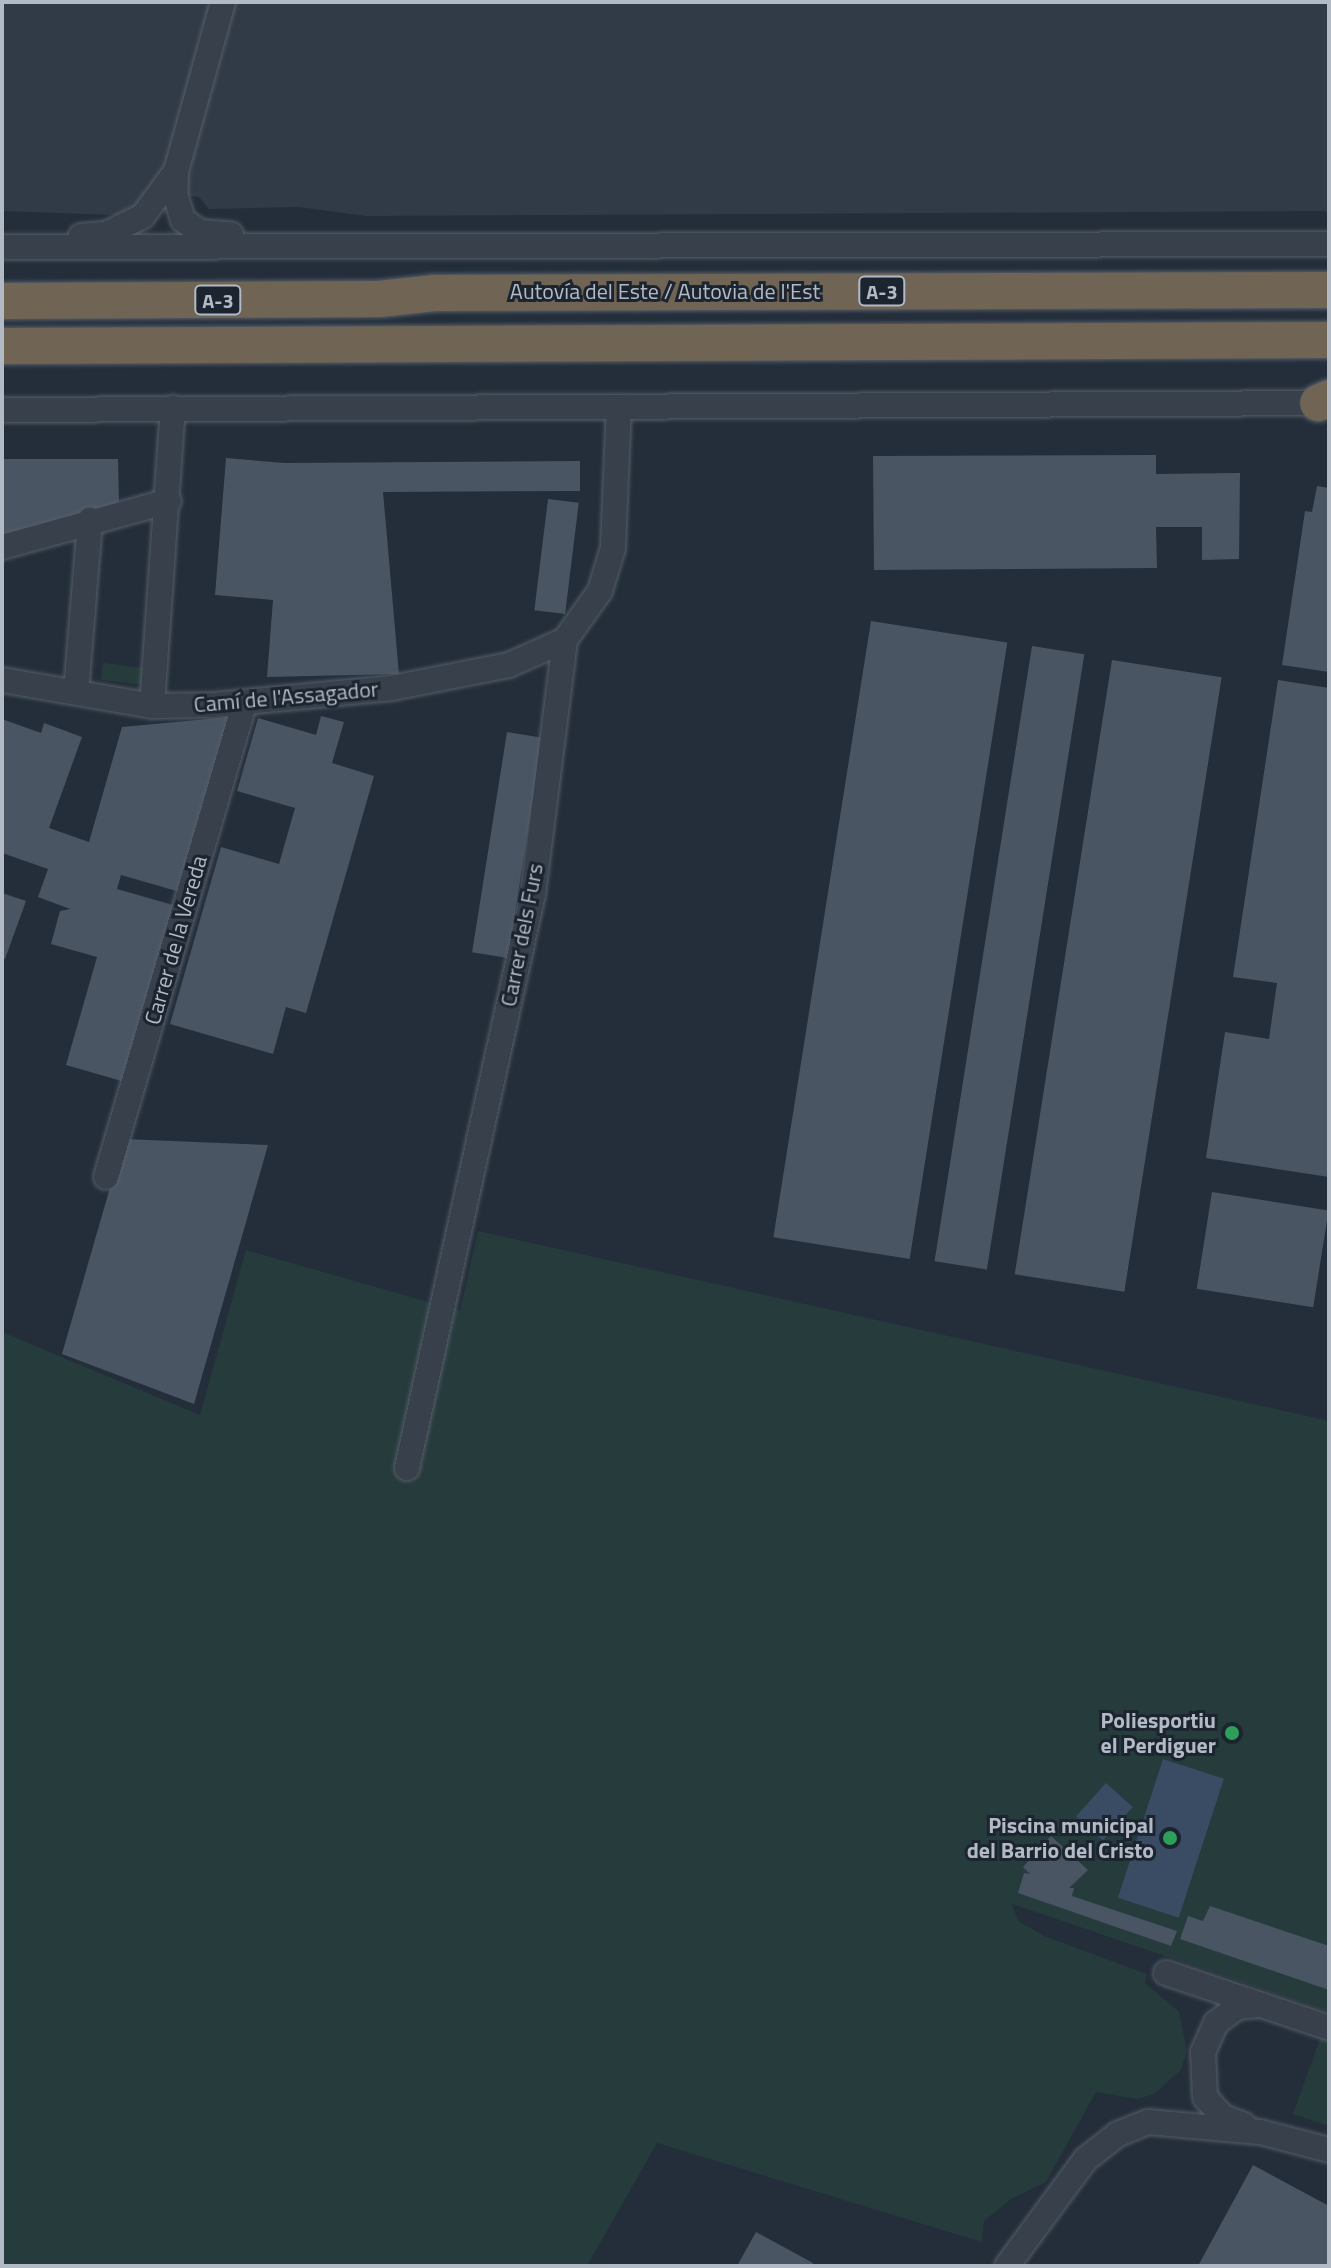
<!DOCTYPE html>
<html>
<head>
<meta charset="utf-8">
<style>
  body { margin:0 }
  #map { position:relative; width:1331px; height:2268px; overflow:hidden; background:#232e3a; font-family:"Titillium Web",sans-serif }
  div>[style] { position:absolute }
  .airport>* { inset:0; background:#313b47 }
  .green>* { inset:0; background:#263b3c; transform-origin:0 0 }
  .water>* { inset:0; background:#394c63; transform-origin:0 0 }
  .building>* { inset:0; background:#495563; transform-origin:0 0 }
  .roads { filter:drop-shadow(0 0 2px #555d68) drop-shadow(0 0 2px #555d68) }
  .minor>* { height:24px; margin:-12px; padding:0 12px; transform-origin:12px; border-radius:12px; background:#37404b }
  .highway>* { height:36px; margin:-18px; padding:0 18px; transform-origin:18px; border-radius:18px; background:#706554 }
  .dots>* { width:22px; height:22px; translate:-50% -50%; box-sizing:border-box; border:4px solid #1c252f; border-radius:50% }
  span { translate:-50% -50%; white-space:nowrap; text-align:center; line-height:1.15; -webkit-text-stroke:6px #1c252f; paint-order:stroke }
  .shield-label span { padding:2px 6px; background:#1c252f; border:2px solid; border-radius:6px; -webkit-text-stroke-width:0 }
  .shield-label { font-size:20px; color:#b2bac6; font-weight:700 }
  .street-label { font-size:22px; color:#b2bac6 }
  .poi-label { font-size:22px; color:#b2bac6; font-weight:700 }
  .right { translate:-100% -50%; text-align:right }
  .frame { position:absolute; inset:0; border:4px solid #b2bac6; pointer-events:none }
</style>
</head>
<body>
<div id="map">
  <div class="airport">
    <div style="clip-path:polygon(2px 2px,1329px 2px,1329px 211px,366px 216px,299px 207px,209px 209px,199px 197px,175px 194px,143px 216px,2px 211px)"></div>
  </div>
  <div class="green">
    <div style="left:103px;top:663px;width:43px;height:17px;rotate:7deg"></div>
    <div style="clip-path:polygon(478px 1231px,1329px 1421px,1329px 2012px,1012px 1904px,1018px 1921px,1044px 1936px,1147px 1974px,1145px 1983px,1179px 2012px,1187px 2051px,1181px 2070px,1154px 2094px,1138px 2099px,1096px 2092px,1046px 2182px,1011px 2199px,984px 2221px,982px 2242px,657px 2143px,587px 2266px,2px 2266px,2px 1332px,200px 1415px,246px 1250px,460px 1311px)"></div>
    <div style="clip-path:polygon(1321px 2036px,1329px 2039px,1329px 2126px,1293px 2114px)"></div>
  </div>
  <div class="water">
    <div style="left:1163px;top:1759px;width:64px;height:146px;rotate:18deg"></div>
    <div style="left:1106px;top:1783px;width:36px;height:45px;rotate:42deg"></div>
  </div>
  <div class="building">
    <div style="clip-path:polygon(1156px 455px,1156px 474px,1240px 473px,1239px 559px,1202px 560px,1202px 527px,1156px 527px,1157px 568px,874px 570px,873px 456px)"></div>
    <div style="clip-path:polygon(226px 458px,284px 463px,580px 461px,580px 491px,383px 492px,399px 674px,267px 677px,273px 600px,215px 595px)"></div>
    <div style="clip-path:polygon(2px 459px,118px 459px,119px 506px,2px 540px)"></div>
    <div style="clip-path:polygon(1317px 486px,1329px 488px,1329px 672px,1282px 665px,1305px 511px,1312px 512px)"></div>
    <div style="left:548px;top:499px;width:31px;height:112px;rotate:7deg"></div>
    <div style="left:871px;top:621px;width:138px;height:624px;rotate:9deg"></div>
    <div style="left:1032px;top:646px;width:53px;height:623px;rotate:9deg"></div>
    <div style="left:1112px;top:660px;width:111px;height:622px;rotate:9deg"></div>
    <div style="clip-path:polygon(1278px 680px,1329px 688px,1329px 1177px,1206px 1158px,1225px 1032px,1269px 1039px,1277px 983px,1233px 977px)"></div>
    <div style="clip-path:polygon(321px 716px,344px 722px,332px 763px,374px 776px,306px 1013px,286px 1007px,273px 1054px,170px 1024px,221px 847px,279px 864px,295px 808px,237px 791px,258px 718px,316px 735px)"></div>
    <div style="clip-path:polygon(230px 717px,180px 892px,121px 875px,117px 889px,173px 905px,125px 1082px,66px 1065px,97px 957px,51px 944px,60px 911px,70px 909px,38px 897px,48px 869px,2px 853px,2px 719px,41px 733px,44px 723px,82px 737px,49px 828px,89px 842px,122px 727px)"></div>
    <div style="left:507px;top:732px;width:36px;height:223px;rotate:9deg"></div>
    <div style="clip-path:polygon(2px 893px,26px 901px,5px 959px,2px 958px)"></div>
    <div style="clip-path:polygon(124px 1139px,268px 1145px,194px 1404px,62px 1354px)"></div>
    <div style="left:1212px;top:1192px;width:118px;height:98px;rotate:9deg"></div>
    <div style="clip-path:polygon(1051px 1836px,1088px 1870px,1069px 1888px,1074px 1888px,1072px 1896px,1177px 1931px,1171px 1946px,1018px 1893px,1024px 1873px,1030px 1874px,1023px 1867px)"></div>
    <div style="clip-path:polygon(1210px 1906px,1329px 1946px,1329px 1990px,1180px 1939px,1188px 1916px,1203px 1921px)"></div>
    <div style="clip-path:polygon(1253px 2165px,1329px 2206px,1329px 2266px,1198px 2266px)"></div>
    <div style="clip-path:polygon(756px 2232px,813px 2263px,811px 2266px,737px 2266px)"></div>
  </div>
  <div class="roads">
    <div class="minor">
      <div style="left:223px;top:2px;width:175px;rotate:105.5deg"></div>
      <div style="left:176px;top:171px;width:23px;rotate:92deg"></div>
      <div style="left:175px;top:194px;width:27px;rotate:73deg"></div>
      <div style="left:183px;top:220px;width:21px;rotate:35deg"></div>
      <div style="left:200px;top:232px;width:31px;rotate:4deg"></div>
      <div style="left:81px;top:236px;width:25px;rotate:-5deg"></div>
      <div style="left:106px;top:234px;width:41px;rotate:-25.9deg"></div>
      <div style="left:143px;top:216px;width:56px;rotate:-53.7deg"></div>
      <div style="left:2px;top:247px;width:1327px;rotate:-0.13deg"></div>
      <div style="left:2px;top:410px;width:1327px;rotate:-0.3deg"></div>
      <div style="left:2px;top:547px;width:173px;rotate:-15.4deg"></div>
      <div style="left:2px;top:680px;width:152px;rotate:9.8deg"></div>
      <div style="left:152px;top:706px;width:61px;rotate:-0.9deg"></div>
      <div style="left:213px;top:705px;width:180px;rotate:-5.4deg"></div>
      <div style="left:392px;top:688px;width:119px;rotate:-11.1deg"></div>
      <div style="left:509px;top:665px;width:61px;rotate:-24.1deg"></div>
      <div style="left:76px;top:692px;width:173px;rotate:-85.3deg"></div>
      <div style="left:152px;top:706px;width:299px;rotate:-86deg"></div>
      <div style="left:106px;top:1177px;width:495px;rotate:-73.7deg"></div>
      <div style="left:407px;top:1468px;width:588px;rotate:-77.62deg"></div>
      <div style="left:533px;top:894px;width:256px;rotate:-82.8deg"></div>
      <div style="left:565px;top:640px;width:60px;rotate:-54.5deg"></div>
      <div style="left:600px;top:591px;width:45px;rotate:-73.2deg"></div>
      <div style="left:613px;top:548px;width:141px;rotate:-87.6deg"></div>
      <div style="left:1166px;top:1973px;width:172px;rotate:18.6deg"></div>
      <div style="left:1244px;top:2125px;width:22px;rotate:-159deg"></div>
      <div style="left:1223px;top:2117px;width:27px;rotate:-132deg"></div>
      <div style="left:1205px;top:2097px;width:45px;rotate:-92.5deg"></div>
      <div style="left:1203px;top:2052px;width:32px;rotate:-66deg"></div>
      <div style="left:1216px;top:2023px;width:26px;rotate:-37deg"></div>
      <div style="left:1237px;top:2007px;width:25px;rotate:-5deg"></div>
      <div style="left:1007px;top:2266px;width:133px;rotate:-53.6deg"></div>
      <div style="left:1086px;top:2159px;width:41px;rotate:-38deg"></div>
      <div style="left:1118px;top:2134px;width:32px;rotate:-22deg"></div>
      <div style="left:1148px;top:2122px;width:112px;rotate:5.1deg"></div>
      <div style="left:1260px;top:2132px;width:71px;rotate:14.6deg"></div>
    </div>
    <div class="highway">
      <div style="left:2px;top:301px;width:377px;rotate:-0.3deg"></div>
      <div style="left:379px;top:299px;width:55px;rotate:-6.2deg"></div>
      <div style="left:434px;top:293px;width:895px;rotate:-0.19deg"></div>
      <div style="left:2px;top:346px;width:1327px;rotate:-0.26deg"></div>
      <div style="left:1318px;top:403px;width:12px;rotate:-24deg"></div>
    </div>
  </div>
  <div class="dots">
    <div style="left:1232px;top:1733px;background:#2e9e5b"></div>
    <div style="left:1170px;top:1838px;background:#2e9e5b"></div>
  </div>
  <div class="shield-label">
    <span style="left:882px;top:291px">A-3</span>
    <span style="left:218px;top:300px">A-3</span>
  </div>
  <div class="street-label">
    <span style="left:665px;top:292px">Autovía del Este / Autovia de l'Est</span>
    <span style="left:286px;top:697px;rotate:-5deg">Camí de l'Assagador</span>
    <span style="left:522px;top:935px;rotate:-79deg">Carrer dels Furs</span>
    <span style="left:176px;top:940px;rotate:-74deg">Carrer de la Vereda</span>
  </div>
  <div class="poi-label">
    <span class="right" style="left:1216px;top:1733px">Poliesportiu<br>el Perdiguer</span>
    <span class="right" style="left:1154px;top:1838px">Piscina municipal<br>del Barrio del Cristo</span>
  </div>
  <div class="frame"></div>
</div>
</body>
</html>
